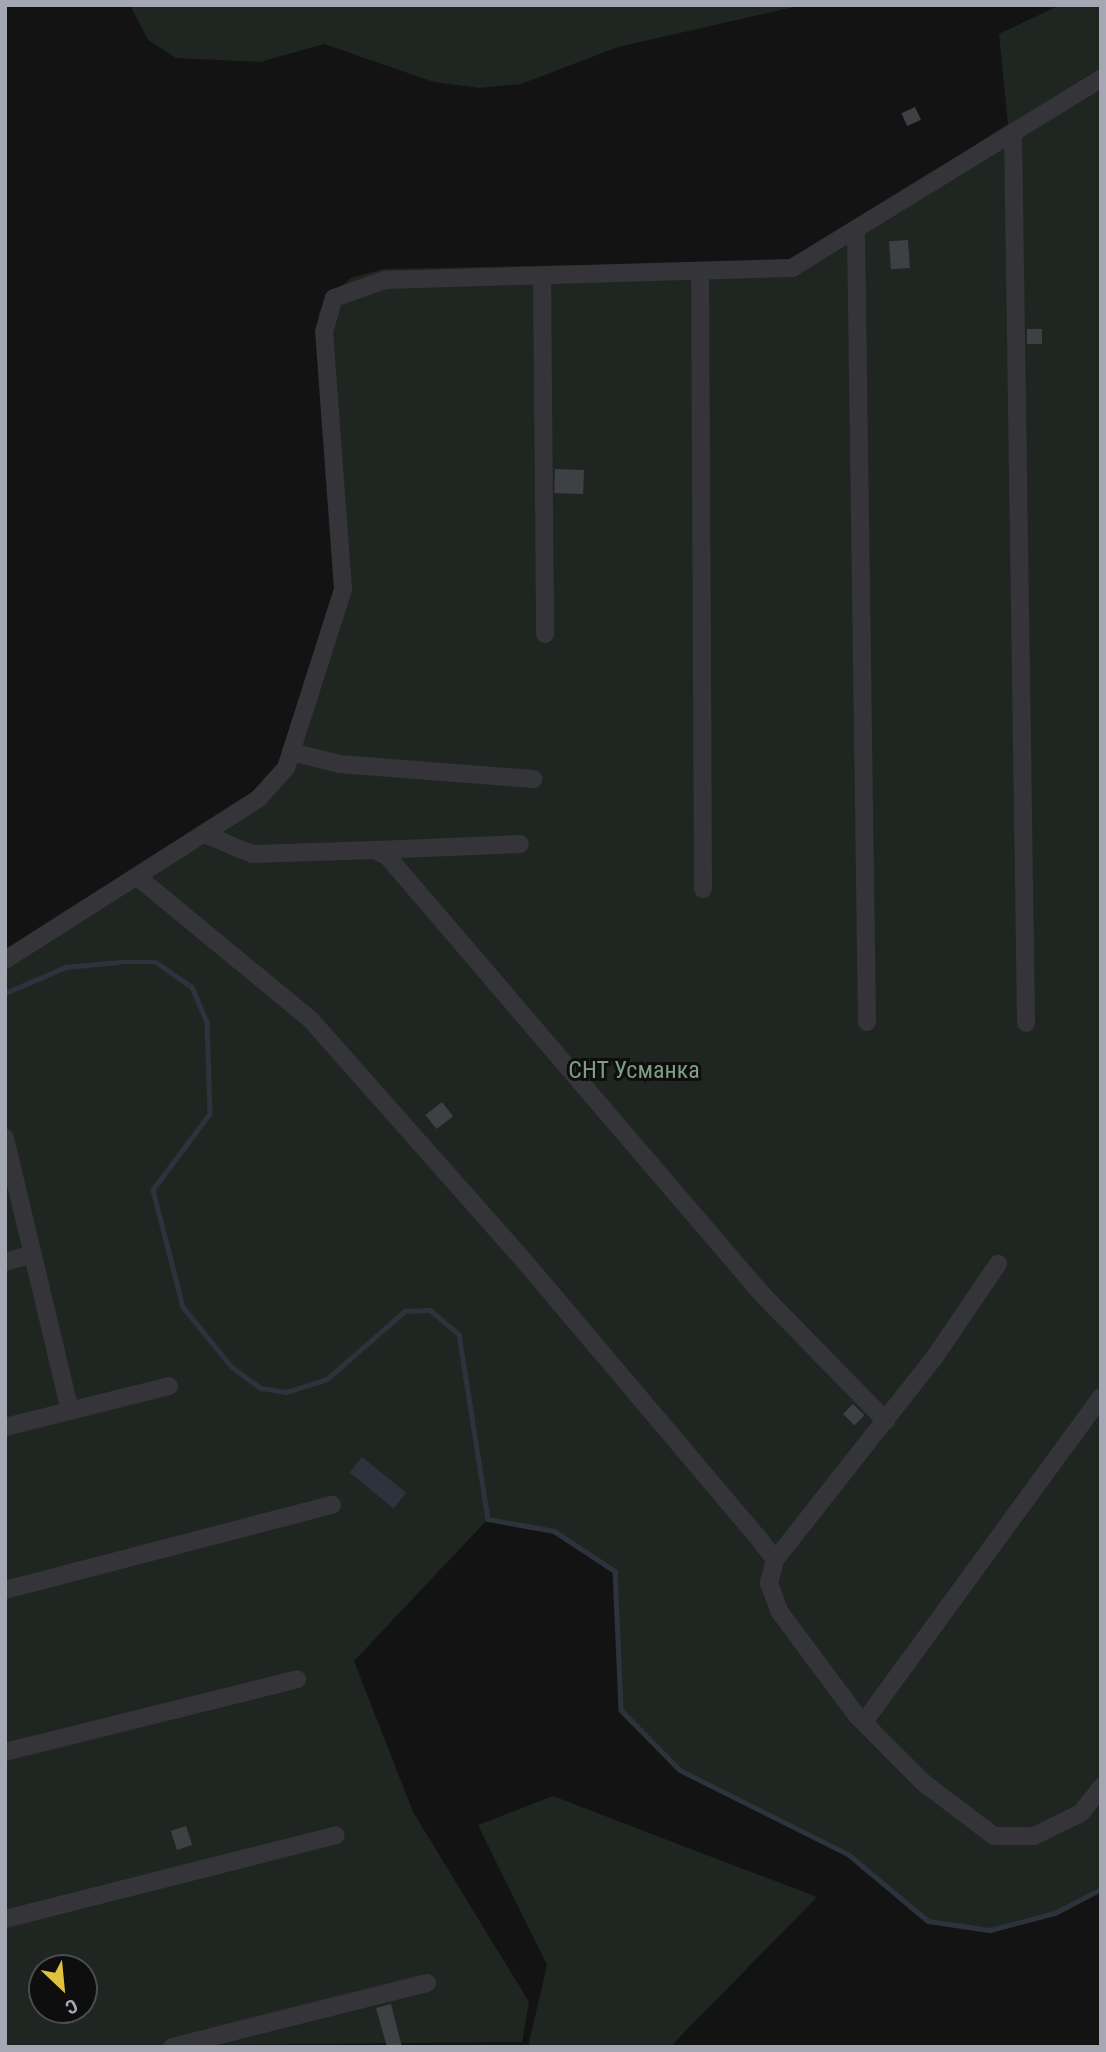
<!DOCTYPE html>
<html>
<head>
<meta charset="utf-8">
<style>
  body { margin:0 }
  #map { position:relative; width:1106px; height:2052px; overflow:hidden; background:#131314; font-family:"Roboto Condensed",sans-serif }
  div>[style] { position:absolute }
  .green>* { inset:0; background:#1f2621 }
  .water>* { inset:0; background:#2d333c; transform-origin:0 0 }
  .stream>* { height:4.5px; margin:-2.25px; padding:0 2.25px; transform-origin:2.25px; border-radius:2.25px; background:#2d333c }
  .building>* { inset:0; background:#3f4044; transform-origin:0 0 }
  .minor>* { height:18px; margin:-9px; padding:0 9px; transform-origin:9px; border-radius:9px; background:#343439 }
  span { translate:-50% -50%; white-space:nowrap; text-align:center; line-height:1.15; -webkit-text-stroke:6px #0e0e0f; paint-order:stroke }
  .park-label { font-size:24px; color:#7e9d84 }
  .frame { position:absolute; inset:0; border:7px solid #a5a8b3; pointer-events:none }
  .north { position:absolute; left:28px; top:1954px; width:70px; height:70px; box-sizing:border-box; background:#0e0e0f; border:2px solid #4a4c51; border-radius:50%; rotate:154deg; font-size:19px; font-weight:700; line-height:28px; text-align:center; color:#a5a8b3 }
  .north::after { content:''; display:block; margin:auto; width:24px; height:32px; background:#e2c13c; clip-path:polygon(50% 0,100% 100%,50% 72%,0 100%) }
</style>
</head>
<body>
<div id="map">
  <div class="green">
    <div style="clip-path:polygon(130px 5px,802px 5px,618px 47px,521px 84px,480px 88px,434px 82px,324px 44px,260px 62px,176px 58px,148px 40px)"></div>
    <div style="clip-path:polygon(evenodd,1060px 5px,1101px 5px,1101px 1889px,1055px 1913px,990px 1930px,928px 1921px,848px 1854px,680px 1770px,621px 1710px,615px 1571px,554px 1531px,488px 1519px,354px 1661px,413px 1812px,529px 2002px,522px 2042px,5px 2047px,5px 951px,255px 796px,281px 765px,338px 589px,319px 313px,326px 298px,351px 278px,384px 269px,795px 261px,1008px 124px,999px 34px,1060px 5px,42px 1968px,84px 1968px,84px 2010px,42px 2010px,42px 1968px)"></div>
    <div style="clip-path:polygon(553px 1796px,688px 1848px,817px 1897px,670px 2047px,528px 2047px,547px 1965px,478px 1825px)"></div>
  </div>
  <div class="water">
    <div style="left:362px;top:1457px;width:57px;height:20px;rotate:39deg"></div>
  </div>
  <div class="stream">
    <div style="left:5px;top:993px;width:66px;rotate:-23.1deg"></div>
    <div style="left:66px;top:967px;width:53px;rotate:-5.4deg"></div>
    <div style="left:119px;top:962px;width:37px"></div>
    <div style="left:156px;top:962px;width:44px;rotate:34.8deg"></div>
    <div style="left:192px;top:987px;width:38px;rotate:67deg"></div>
    <div style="left:207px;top:1022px;width:92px;rotate:88.1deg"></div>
    <div style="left:210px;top:1114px;width:95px;rotate:126.9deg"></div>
    <div style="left:153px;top:1190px;width:121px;rotate:75.6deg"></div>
    <div style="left:183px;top:1307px;width:77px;rotate:50.8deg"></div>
    <div style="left:232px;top:1367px;width:36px;rotate:36deg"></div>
    <div style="left:261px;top:1388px;width:26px;rotate:9deg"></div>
    <div style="left:287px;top:1392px;width:42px;rotate:-18deg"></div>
    <div style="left:327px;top:1379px;width:103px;rotate:-41.1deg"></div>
    <div style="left:405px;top:1311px;width:25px;rotate:-2deg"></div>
    <div style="left:430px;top:1310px;width:38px;rotate:40deg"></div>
    <div style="left:459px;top:1334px;width:187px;rotate:81.1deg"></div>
    <div style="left:488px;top:1519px;width:67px;rotate:10.3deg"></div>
    <div style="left:554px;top:1531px;width:73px;rotate:33.3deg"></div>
    <div style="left:615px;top:1571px;width:139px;rotate:87.5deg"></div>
    <div style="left:621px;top:1710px;width:84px;rotate:45.5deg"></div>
    <div style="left:680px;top:1770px;width:188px;rotate:26.6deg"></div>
    <div style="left:848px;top:1854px;width:104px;rotate:39.9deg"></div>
    <div style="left:928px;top:1921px;width:63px;rotate:8.3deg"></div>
    <div style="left:990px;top:1930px;width:67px;rotate:-14.7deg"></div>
    <div style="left:1055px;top:1913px;width:52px;rotate:-27.6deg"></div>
  </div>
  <div class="building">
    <div style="left:915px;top:107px;width:14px;height:15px;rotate:65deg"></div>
    <div style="left:908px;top:240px;width:28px;height:19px;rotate:86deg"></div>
    <div style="left:1042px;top:329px;width:15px;height:15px;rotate:90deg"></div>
    <div style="left:555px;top:469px;width:29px;height:24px;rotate:2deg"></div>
    <div style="left:442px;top:1102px;width:18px;height:21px;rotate:52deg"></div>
    <div style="left:853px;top:1404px;width:16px;height:14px;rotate:45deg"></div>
    <div style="left:186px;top:1826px;width:20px;height:16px;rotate:72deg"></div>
    <div style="clip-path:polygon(391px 2004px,402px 2047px,387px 2047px,376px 2008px)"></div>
  </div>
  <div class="minor">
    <div style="left:1013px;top:132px;width:891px;rotate:89.16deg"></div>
    <div style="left:856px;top:233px;width:789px;rotate:89.2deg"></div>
    <div style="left:700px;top:272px;width:617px;rotate:89.72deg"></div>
    <div style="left:542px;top:276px;width:358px;rotate:89.5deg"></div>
    <div style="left:291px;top:752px;width:49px;rotate:14deg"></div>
    <div style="left:339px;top:764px;width:195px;rotate:4.4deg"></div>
    <div style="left:204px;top:834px;width:52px;rotate:22.6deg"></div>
    <div style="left:252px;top:854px;width:123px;rotate:-1.9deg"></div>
    <div style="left:375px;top:850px;width:13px;rotate:27deg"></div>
    <div style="left:387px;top:856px;width:575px;rotate:49.44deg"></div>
    <div style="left:761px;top:1293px;width:179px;rotate:45.7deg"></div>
    <div style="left:376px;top:850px;width:144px;rotate:-2.4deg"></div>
    <div style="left:140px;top:879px;width:222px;rotate:39.5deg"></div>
    <div style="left:311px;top:1020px;width:315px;rotate:48.5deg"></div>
    <div style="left:520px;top:1256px;width:367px;rotate:49.8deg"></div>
    <div style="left:757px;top:1536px;width:30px;rotate:53deg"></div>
    <div style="left:775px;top:1560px;width:24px;rotate:105deg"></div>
    <div style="left:769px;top:1583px;width:30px;rotate:70deg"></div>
    <div style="left:779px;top:1611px;width:131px;rotate:53.4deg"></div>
    <div style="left:857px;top:1716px;width:95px;rotate:45deg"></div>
    <div style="left:924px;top:1783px;width:88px;rotate:37.1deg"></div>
    <div style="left:994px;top:1836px;width:40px"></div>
    <div style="left:1034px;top:1836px;width:52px;rotate:-26.1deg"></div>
    <div style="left:1081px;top:1813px;width:33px;rotate:-52deg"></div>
    <div style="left:5px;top:960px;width:300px;rotate:-32.5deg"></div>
    <div style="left:258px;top:799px;width:42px;rotate:-47.9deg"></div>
    <div style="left:286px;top:768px;width:188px;rotate:-72.3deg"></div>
    <div style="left:343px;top:589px;width:258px;rotate:-94.2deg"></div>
    <div style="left:324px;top:332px;width:35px;rotate:-74deg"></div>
    <div style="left:334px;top:298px;width:54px;rotate:-19.4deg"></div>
    <div style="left:385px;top:280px;width:407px;rotate:-1.7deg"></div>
    <div style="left:792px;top:268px;width:362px;rotate:-31.5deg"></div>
    <div style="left:5px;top:1138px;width:280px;rotate:76.6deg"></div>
    <div style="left:5px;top:1262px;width:29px;rotate:-16deg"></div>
    <div style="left:5px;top:1427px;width:169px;rotate:-14deg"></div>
    <div style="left:775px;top:1560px;width:257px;rotate:-51.8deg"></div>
    <div style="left:934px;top:1358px;width:114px;rotate:-55.8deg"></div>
    <div style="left:5px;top:1590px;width:338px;rotate:-14.6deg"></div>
    <div style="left:864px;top:1722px;width:402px;rotate:-53.9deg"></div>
    <div style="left:5px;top:1752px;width:301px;rotate:-14deg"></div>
    <div style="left:5px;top:1919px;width:341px;rotate:-14.2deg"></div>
    <div style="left:172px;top:2047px;width:263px;rotate:-14.1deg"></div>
  </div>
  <div class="park-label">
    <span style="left:634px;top:1071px">СНТ Усманка</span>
  </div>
  <div class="frame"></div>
  <div class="north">С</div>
</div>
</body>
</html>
